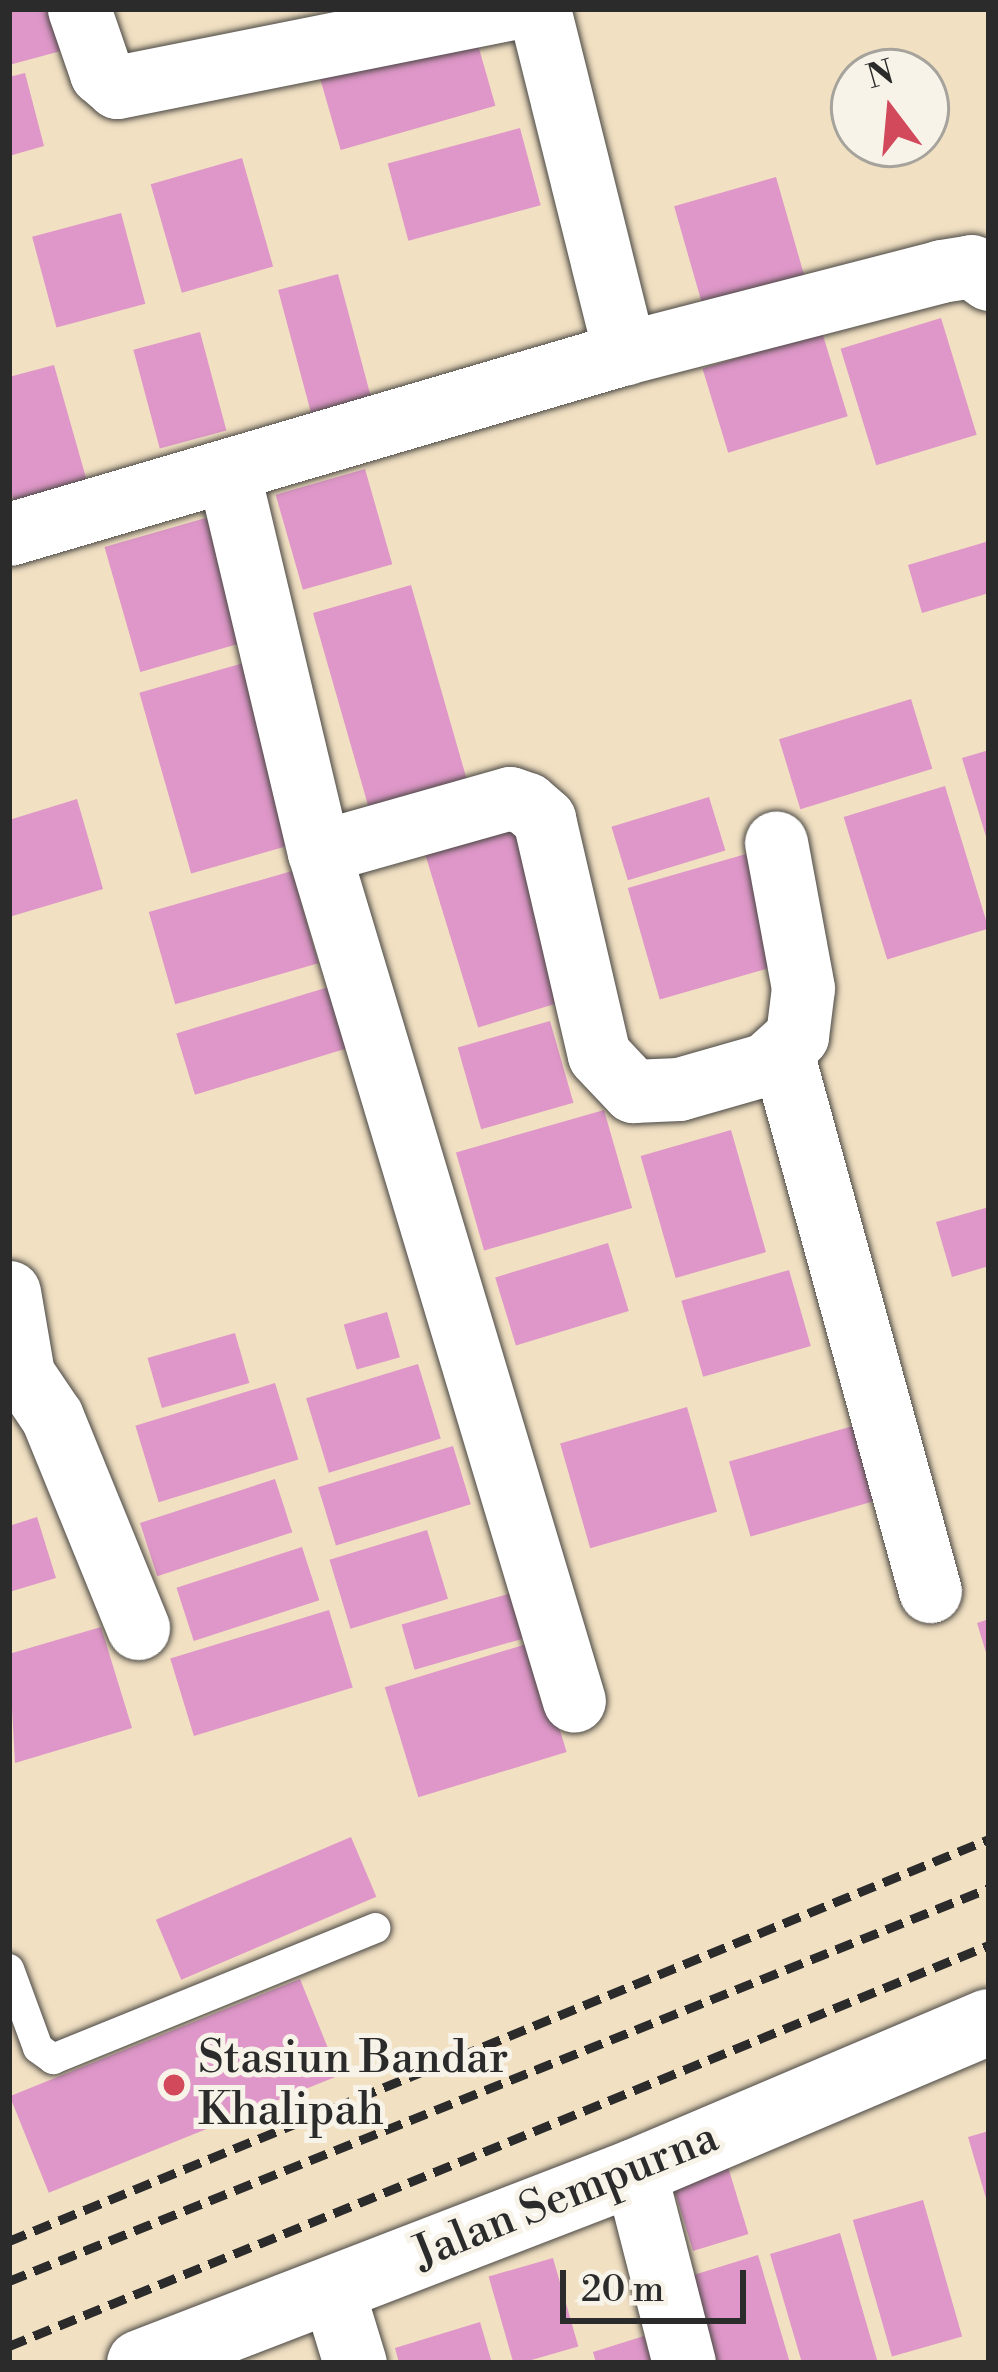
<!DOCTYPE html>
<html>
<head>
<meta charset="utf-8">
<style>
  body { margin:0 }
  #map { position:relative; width:998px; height:2372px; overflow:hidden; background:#f1e0c2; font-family:"Libre Bodoni",serif }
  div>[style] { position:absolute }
  .building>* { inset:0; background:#de97c8; transform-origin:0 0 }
  .roads { filter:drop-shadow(0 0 3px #494642) drop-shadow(0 0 3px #494642) }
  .lane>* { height:30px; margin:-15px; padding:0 15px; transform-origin:15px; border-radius:15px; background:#fff }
  .street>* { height:63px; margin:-31.5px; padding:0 31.5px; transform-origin:31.5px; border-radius:31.5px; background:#fff }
  .secondary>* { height:66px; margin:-33px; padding:0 33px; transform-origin:33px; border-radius:33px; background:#fff }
  .rail>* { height:9px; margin-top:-4.5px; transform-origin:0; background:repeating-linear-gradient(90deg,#2b2b2b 0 18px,transparent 0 27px) }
  .dots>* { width:33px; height:33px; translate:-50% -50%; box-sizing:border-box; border:6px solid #f7f3e8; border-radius:50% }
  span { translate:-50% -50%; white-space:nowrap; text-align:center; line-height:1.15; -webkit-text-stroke:10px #f7f3e8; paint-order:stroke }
  .poi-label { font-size:45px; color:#2b2b2b }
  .left { translate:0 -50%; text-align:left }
  .street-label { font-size:45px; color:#2b2b2b }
  .frame { position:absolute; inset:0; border:12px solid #2b2b2b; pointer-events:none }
  .north { position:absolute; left:830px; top:48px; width:120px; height:120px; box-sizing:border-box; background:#f7f3e8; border:3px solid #a5a39c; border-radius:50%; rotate:344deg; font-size:33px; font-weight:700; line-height:48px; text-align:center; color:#2b2b2b }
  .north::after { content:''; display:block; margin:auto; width:42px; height:54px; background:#d1495b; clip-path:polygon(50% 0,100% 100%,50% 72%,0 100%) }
  .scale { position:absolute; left:560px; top:2270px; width:186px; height:54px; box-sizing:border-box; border:6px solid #2b2b2b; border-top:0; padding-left:15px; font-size:36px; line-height:42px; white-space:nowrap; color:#2b2b2b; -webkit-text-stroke:9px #f7f3e8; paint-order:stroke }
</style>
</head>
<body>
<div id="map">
  <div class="building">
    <div style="clip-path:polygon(9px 9px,61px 9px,72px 48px,9px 65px)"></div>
    <div style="left:472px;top:24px;width:85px;height:161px;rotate:74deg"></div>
    <div style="clip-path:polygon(25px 73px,44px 146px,9px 156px,9px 77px)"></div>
    <div style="left:520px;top:128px;width:80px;height:137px;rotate:75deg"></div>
    <div style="left:242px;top:158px;width:113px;height:95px;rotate:74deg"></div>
    <div style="left:776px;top:177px;width:121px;height:106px;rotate:74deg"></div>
    <div style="left:121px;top:213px;width:94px;height:92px;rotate:75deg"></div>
    <div style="left:338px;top:274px;width:133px;height:62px;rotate:75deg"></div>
    <div style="left:941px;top:318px;width:122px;height:105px;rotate:73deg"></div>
    <div style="left:200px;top:332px;width:102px;height:69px;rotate:75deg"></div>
    <div style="left:822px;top:332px;width:88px;height:125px;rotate:73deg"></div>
    <div style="clip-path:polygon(54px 365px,92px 499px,19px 520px,9px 484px,9px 377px)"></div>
    <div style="left:365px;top:469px;width:99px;height:93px;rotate:74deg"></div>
    <div style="left:216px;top:515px;width:130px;height:116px;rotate:74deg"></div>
    <div style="clip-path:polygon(989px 541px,989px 593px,922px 613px,908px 565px)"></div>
    <div style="left:411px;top:585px;width:211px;height:102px;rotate:74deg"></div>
    <div style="left:247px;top:662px;width:188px;height:112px;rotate:74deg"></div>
    <div style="left:911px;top:699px;width:73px;height:138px;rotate:73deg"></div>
    <div style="clip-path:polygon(989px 750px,989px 843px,988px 843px,962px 758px)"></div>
    <div style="left:945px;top:786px;width:149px;height:106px;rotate:73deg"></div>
    <div style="left:709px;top:797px;width:56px;height:102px;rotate:73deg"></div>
    <div style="clip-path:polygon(77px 799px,103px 889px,9px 917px,9px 820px)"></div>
    <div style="left:523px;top:815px;width:190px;height:105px;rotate:73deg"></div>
    <div style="left:746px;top:854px;width:116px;height:123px;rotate:74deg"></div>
    <div style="left:292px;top:871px;width:96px;height:149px;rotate:74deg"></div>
    <div style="left:335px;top:985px;width:64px;height:166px;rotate:73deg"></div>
    <div style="left:550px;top:1021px;width:85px;height:96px;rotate:74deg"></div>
    <div style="left:604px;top:1110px;width:102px;height:154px;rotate:74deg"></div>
    <div style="left:731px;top:1130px;width:127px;height:94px;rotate:74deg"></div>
    <div style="clip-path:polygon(989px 1207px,989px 1266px,952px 1277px,936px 1222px)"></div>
    <div style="left:608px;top:1243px;width:71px;height:118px;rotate:73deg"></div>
    <div style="left:789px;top:1270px;width:79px;height:112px;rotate:74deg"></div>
    <div style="left:387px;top:1312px;width:47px;height:45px;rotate:74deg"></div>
    <div style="left:235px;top:1333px;width:52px;height:91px;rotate:74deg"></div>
    <div style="left:418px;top:1364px;width:78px;height:117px;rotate:73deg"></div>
    <div style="left:275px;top:1383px;width:80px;height:146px;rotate:73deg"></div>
    <div style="left:687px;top:1407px;width:109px;height:132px;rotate:74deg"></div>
    <div style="left:853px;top:1426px;width:78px;height:129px;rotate:74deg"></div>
    <div style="left:453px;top:1446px;width:61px;height:141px;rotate:73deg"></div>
    <div style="left:275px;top:1479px;width:56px;height:142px;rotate:72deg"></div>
    <div style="clip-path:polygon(37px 1517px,56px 1578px,9px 1592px,9px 1526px)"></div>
    <div style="left:427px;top:1530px;width:72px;height:102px;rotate:73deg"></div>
    <div style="left:302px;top:1547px;width:56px;height:132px;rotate:72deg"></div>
    <div style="left:515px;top:1592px;width:47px;height:118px;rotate:74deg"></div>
    <div style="left:329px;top:1610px;width:81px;height:166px;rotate:73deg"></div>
    <div style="clip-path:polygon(989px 1619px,989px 1659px,988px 1659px,977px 1623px)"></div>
    <div style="clip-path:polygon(101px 1627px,132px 1728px,15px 1763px,9px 1654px)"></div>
    <div style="left:533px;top:1642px;width:115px;height:155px;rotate:73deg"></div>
    <div style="left:351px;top:1837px;width:65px;height:212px;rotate:67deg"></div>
    <div style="left:300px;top:1979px;width:104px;height:313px;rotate:68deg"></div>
    <div style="clip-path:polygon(989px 2131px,989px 2205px,988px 2205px,968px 2137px)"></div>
    <div style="left:728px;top:2167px;width:70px;height:58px;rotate:73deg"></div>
    <div style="left:923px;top:2200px;width:142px;height:73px;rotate:74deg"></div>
    <div style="clip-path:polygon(840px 2233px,878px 2363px,802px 2363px,770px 2254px)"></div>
    <div style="clip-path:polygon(758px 2255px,790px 2363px,709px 2363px,684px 2278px)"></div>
    <div style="left:553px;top:2258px;width:92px;height:67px;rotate:74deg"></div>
    <div style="clip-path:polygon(480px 2322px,492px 2363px,399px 2363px,395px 2348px)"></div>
    <div style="clip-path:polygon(644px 2336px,652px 2363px,596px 2363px,593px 2352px)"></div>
  </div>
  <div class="roads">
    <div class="lane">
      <div style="left:9px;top:1969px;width:84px;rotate:69.8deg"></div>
      <div style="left:38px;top:2048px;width:19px;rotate:36deg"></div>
      <div style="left:53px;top:2059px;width:348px;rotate:-22.1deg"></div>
    </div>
    <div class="street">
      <div style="left:79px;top:9px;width:68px;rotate:71deg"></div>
      <div style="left:101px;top:73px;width:21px;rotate:41deg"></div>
      <div style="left:117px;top:87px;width:400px;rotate:-11.3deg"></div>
      <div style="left:539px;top:9px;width:355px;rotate:76deg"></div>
      <div style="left:229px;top:475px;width:388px;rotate:76.6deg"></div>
      <div style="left:319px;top:852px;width:886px;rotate:73.28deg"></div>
      <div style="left:9px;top:534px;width:642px;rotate:-16.37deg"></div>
      <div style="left:625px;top:353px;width:326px;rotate:-14.5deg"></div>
      <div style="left:941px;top:271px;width:30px;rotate:-9deg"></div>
      <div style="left:971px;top:266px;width:22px;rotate:36deg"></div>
      <div style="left:319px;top:852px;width:198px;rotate:-15.8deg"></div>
      <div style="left:510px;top:798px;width:18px;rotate:19deg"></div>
      <div style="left:527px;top:804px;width:23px;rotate:41deg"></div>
      <div style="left:544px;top:819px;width:242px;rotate:76.9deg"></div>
      <div style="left:599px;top:1055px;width:50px;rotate:46.6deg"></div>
      <div style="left:633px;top:1091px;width:46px;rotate:-2.5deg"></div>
      <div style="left:679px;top:1089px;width:91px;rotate:-16deg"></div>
      <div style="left:766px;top:1064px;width:42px;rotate:-42.1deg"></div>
      <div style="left:797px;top:1036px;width:48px;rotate:-82.9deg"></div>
      <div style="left:803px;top:988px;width:148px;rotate:-100.5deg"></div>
      <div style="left:783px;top:1056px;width:555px;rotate:74.64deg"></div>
      <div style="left:9px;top:1292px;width:83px;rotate:80.3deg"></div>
      <div style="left:23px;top:1374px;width:52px;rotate:56deg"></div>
      <div style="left:52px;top:1417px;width:228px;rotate:67.8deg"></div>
      <div style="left:635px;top:2172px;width:197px;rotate:75.6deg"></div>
      <div style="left:332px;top:2288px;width:78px;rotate:73deg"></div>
    </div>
    <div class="secondary">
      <div style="left:140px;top:2363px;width:531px;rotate:-21.1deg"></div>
      <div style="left:635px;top:2172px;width:384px;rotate:-23deg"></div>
    </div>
  </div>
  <div class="rail">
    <div style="left:9px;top:2241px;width:1059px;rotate:-22.3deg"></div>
    <div style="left:9px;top:2281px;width:1056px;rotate:-21.85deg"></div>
    <div style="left:9px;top:2346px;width:1059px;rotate:-22.25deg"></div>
  </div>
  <div class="dots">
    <div style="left:174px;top:2085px;background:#d1495b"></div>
  </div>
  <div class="poi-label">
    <span class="left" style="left:198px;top:2085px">Stasiun Bandar<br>Khalipah</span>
  </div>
  <div class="street-label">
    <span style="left:566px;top:2196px;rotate:-22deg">Jalan Sempurna</span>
  </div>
  <div class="frame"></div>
  <div class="north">N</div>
  <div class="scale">20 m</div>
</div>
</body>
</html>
